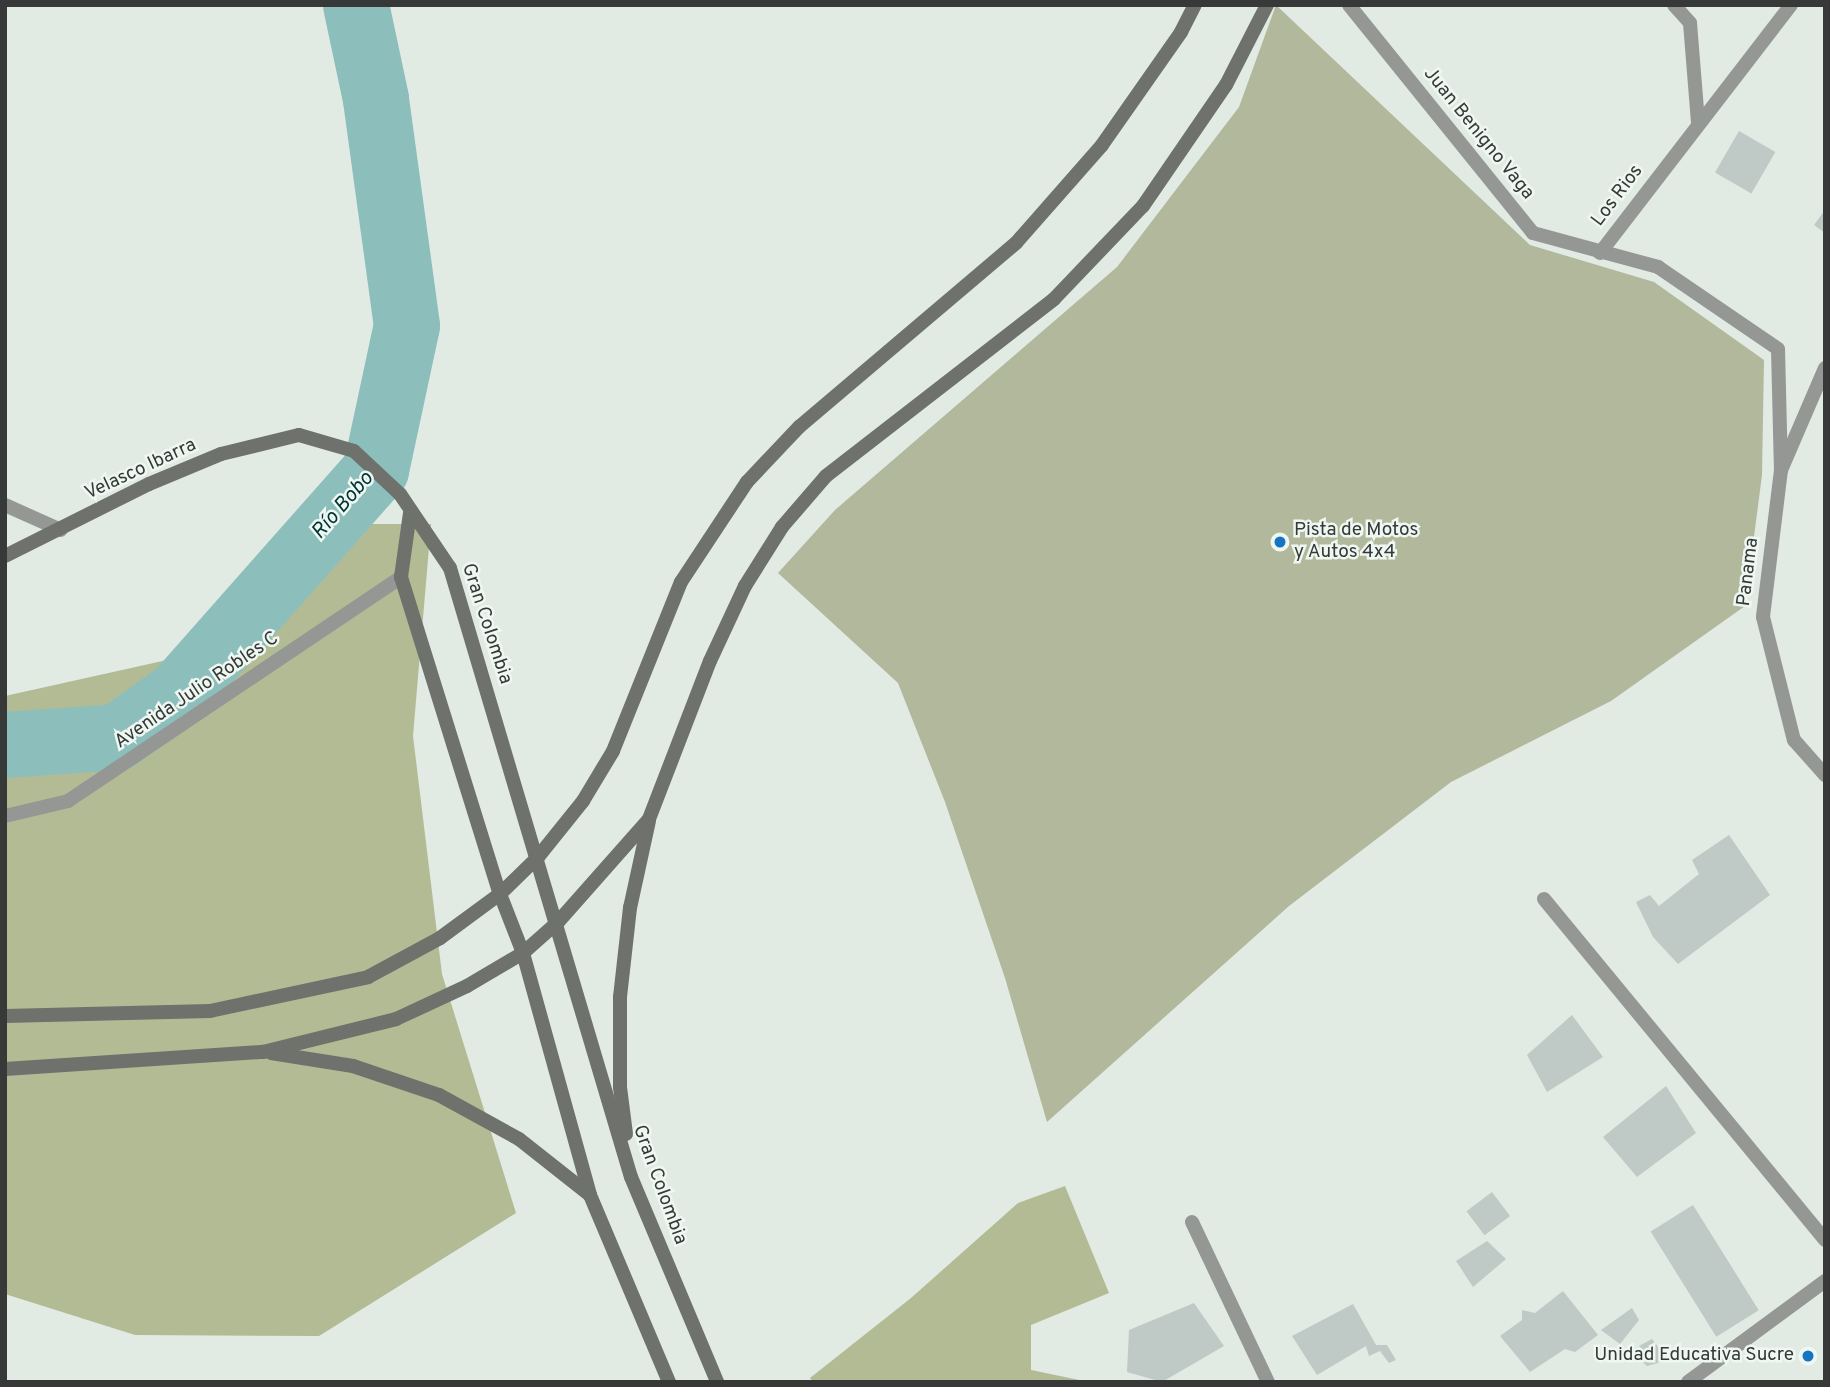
<!DOCTYPE html>
<html>
<head>
<meta charset="utf-8">
<style>
  body { margin:0 }
  #map { position:relative; width:1830px; height:1387px; overflow:hidden; background:#e1eae3; font-family:Overpass,sans-serif }
  div>[style] { position:absolute }
  .green>* { inset:0; background:#b2b89c }
  .forest>* { inset:0; background:#b3bb95 }
  .river>* { height:66px; margin:-33px; padding:0 33px; transform-origin:33px; border-radius:33px; background:#8cbebc }
  .building>* { inset:0; background:#bfcac7; transform-origin:0 0 }
  .street>* { height:14px; margin:-7px; padding:0 7px; transform-origin:7px; border-radius:7px; background:#959794 }
  .secondary>* { height:14px; margin:-7px; padding:0 7px; transform-origin:7px; border-radius:7px; background:#6e716c }
  .dots>* { width:19px; height:19px; translate:-50% -50%; box-sizing:border-box; border:4px solid #eef7f1; border-radius:50% }
  span { translate:-50% -50%; white-space:nowrap; text-align:center; line-height:1.15; -webkit-text-stroke:5px #eef7f1; paint-order:stroke }
  .street-label { font-size:19px; color:#363937 }
  .poi-label { font-size:19px; color:#363937 }
  .left { translate:0 -50%; text-align:left }
  .right { translate:-100% -50%; text-align:right }
  .water-label { font-size:21px; color:#003332; font-style:italic }
  .frame { position:absolute; inset:0; border:7px solid #363937; pointer-events:none }
</style>
</head>
<body>
<div id="map">
  <div class="green">
    <div style="clip-path:polygon(1276px 5px,1530px 245px,1654px 282px,1764px 360px,1762px 475px,1745px 606px,1611px 701px,1451px 782px,1289px 906px,1047px 1122px,1005px 978px,945px 802px,898px 683px,778px 573px,835px 510px,1117px 267px,1239px 107px)"></div>
  </div>
  <div class="forest">
    <div style="clip-path:polygon(357px 524px,431px 524px,413px 736px,442px 974px,516px 1213px,319px 1336px,135px 1335px,5px 1294px,5px 696px,167px 660px,276px 611px)"></div>
    <div style="clip-path:polygon(1065px 1186px,1109px 1293px,1031px 1325px,1031px 1370px,1089px 1382px,813px 1382px,810px 1378px,911px 1298px,1018px 1203px)"></div>
  </div>
  <div class="river">
    <div style="left:5px;top:745px;width:113px;rotate:-4deg"></div>
    <div style="left:118px;top:737px;width:74px;rotate:-35.6deg"></div>
    <div style="left:178px;top:694px;width:299px;rotate:-48.5deg"></div>
    <div style="left:376px;top:470px;width:147px;rotate:-77.9deg"></div>
    <div style="left:407px;top:326px;width:229px;rotate:-97.8deg"></div>
    <div style="left:376px;top:99px;width:96px;rotate:-102deg"></div>
  </div>
  <div class="building">
    <div style="left:1739px;top:131px;width:42px;height:48px;rotate:30deg"></div>
    <div style="clip-path:polygon(1825px 210px,1825px 233px,1814px 225px)"></div>
    <div style="clip-path:polygon(1729px 835px,1770px 895px,1678px 964px,1653px 937px,1636px 902px,1650px 895px,1659px 906px,1699px 874px,1692px 860px)"></div>
    <div style="clip-path:polygon(1572px 1015px,1603px 1057px,1547px 1092px,1527px 1055px)"></div>
    <div style="clip-path:polygon(1666px 1086px,1696px 1133px,1637px 1177px,1603px 1137px)"></div>
    <div style="left:1492px;top:1192px;width:30px;height:32px;rotate:53deg"></div>
    <div style="left:1693px;top:1205px;width:124px;height:50px;rotate:58deg"></div>
    <div style="clip-path:polygon(1487px 1241px,1506px 1259px,1473px 1287px,1456px 1261px)"></div>
    <div style="clip-path:polygon(1563px 1291px,1598px 1335px,1575px 1352px,1565px 1349px,1530px 1372px,1500px 1336px,1522px 1320px,1522px 1310px,1535px 1313px)"></div>
    <div style="clip-path:polygon(1194px 1303px,1224px 1346px,1162px 1382px,1127px 1372px,1129px 1330px)"></div>
    <div style="clip-path:polygon(1353px 1304px,1376px 1345px,1387px 1345px,1396px 1360px,1389px 1363px,1380px 1351px,1369px 1356px,1366px 1346px,1317px 1375px,1292px 1336px)"></div>
    <div style="clip-path:polygon(1632px 1308px,1639px 1320px,1620px 1344px,1601px 1330px)"></div>
    <div style="clip-path:polygon(1652px 1339px,1669px 1360px,1647px 1366px,1641px 1361px,1648px 1356px,1639px 1346px)"></div>
  </div>
  <div class="street">
    <div style="left:1349px;top:5px;width:293px;rotate:51.1deg"></div>
    <div style="left:1533px;top:233px;width:130px;rotate:15.2deg"></div>
    <div style="left:1658px;top:267px;width:145px;rotate:34.3deg"></div>
    <div style="left:1778px;top:349px;width:121px;rotate:88.6deg"></div>
    <div style="left:1674px;top:5px;width:24px;rotate:48deg"></div>
    <div style="left:1690px;top:23px;width:99px;rotate:85.4deg"></div>
    <div style="left:1600px;top:253px;width:313px;rotate:-52.4deg"></div>
    <div style="left:1825px;top:368px;width:111px;rotate:113.3deg"></div>
    <div style="left:1781px;top:470px;width:148px;rotate:97deg"></div>
    <div style="left:1763px;top:617px;width:127px;rotate:75.9deg"></div>
    <div style="left:1794px;top:740px;width:47px;rotate:48.5deg"></div>
    <div style="left:5px;top:505px;width:61px;rotate:24.1deg"></div>
    <div style="left:5px;top:816px;width:65px;rotate:-13.4deg"></div>
    <div style="left:68px;top:801px;width:401px;rotate:-33.9deg"></div>
    <div style="left:1544px;top:899px;width:442px;rotate:50.5deg"></div>
    <div style="left:1192px;top:1222px;width:177px;rotate:64.6deg"></div>
    <div style="left:1688px;top:1382px;width:170px;rotate:-36.4deg"></div>
  </div>
  <div class="secondary">
    <div style="left:410px;top:513px;width:65px;rotate:98deg"></div>
    <div style="left:401px;top:577px;width:332px;rotate:72.7deg"></div>
    <div style="left:500px;top:894px;width:63px;rotate:68.7deg"></div>
    <div style="left:523px;top:953px;width:251px;rotate:74.5deg"></div>
    <div style="left:590px;top:1195px;width:203px;rotate:67.1deg"></div>
    <div style="left:5px;top:556px;width:161px;rotate:-26.6deg"></div>
    <div style="left:149px;top:484px;width:78px;rotate:-22.6deg"></div>
    <div style="left:221px;top:454px;width:80px;rotate:-13.7deg"></div>
    <div style="left:299px;top:435px;width:57px;rotate:16.2deg"></div>
    <div style="left:354px;top:451px;width:63px;rotate:43.1deg"></div>
    <div style="left:400px;top:494px;width:89px;rotate:56deg"></div>
    <div style="left:450px;top:568px;width:635px;rotate:73.45deg"></div>
    <div style="left:631px;top:1177px;width:222px;rotate:67.2deg"></div>
    <div style="left:5px;top:1016px;width:205px;rotate:-1.4deg"></div>
    <div style="left:210px;top:1011px;width:162px;rotate:-12.1deg"></div>
    <div style="left:368px;top:977px;width:82px;rotate:-28.4deg"></div>
    <div style="left:440px;top:938px;width:74px;rotate:-36.3deg"></div>
    <div style="left:500px;top:894px;width:53px;rotate:-44.2deg"></div>
    <div style="left:538px;top:857px;width:72px;rotate:-51.2deg"></div>
    <div style="left:583px;top:801px;width:58px;rotate:-59deg"></div>
    <div style="left:613px;top:751px;width:182px;rotate:-68.1deg"></div>
    <div style="left:681px;top:582px;width:120px;rotate:-56.6deg"></div>
    <div style="left:747px;top:482px;width:76px;rotate:-46.6deg"></div>
    <div style="left:799px;top:427px;width:285px;rotate:-40.3deg"></div>
    <div style="left:1016px;top:243px;width:130px;rotate:-48.7deg"></div>
    <div style="left:1102px;top:145px;width:138px;rotate:-55deg"></div>
    <div style="left:1181px;top:32px;width:30px;rotate:-63deg"></div>
    <div style="left:271px;top:1053px;width:83px;rotate:9deg"></div>
    <div style="left:353px;top:1066px;width:91px;rotate:18.6deg"></div>
    <div style="left:439px;top:1095px;width:91px;rotate:28.8deg"></div>
    <div style="left:519px;top:1139px;width:90px;rotate:38.3deg"></div>
    <div style="left:5px;top:1069px;width:259px;rotate:-3.8deg"></div>
    <div style="left:263px;top:1052px;width:137px;rotate:-13.9deg"></div>
    <div style="left:396px;top:1019px;width:78px;rotate:-24.9deg"></div>
    <div style="left:467px;top:986px;width:65px;rotate:-30.5deg"></div>
    <div style="left:523px;top:953px;width:47px;rotate:-41.5deg"></div>
    <div style="left:558px;top:922px;width:137px;rotate:-48.5deg"></div>
    <div style="left:649px;top:819px;width:169px;rotate:-68.9deg"></div>
    <div style="left:710px;top:661px;width:83px;rotate:-65deg"></div>
    <div style="left:745px;top:586px;width:70px;rotate:-57.9deg"></div>
    <div style="left:782px;top:527px;width:67px;rotate:-49.2deg"></div>
    <div style="left:826px;top:476px;width:289px;rotate:-37.8deg"></div>
    <div style="left:1054px;top:299px;width:129px;rotate:-46.3deg"></div>
    <div style="left:1143px;top:206px;width:147px;rotate:-55.6deg"></div>
    <div style="left:1226px;top:85px;width:90px;rotate:-62.9deg"></div>
    <div style="left:626px;top:1134px;width:47px;rotate:-97.3deg"></div>
    <div style="left:620px;top:1087px;width:90px;rotate:-90deg"></div>
    <div style="left:620px;top:997px;width:90px;rotate:-83.6deg"></div>
    <div style="left:630px;top:908px;width:89px;rotate:-77.7deg"></div>
  </div>
  <div class="dots">
    <div style="left:1280px;top:542px;background:#1674c0"></div>
    <div style="left:1808px;top:1356px;background:#1674c0"></div>
  </div>
  <div class="street-label">
    <span style="left:1478px;top:134px;rotate:51deg">Juan Benigno Vaga</span>
    <span style="left:1618px;top:196px;rotate:-53deg">Los Rios</span>
    <span style="left:141px;top:470px;rotate:-25deg">Velasco Ibarra</span>
    <span style="left:1749px;top:572px;rotate:-83deg">Panama</span>
    <span style="left:486px;top:624px;rotate:72deg">Gran Colombia</span>
    <span style="left:197px;top:691px;rotate:-34deg">Avenida Julio Robles C</span>
    <span style="left:659px;top:1185px;rotate:70deg">Gran Colombia</span>
  </div>
  <div class="poi-label">
    <span class="left" style="left:1294px;top:542px">Pista de Motos<br>y Autos 4x4</span>
    <span class="right" style="left:1794px;top:1356px">Unidad Educativa Sucre</span>
  </div>
  <div class="water-label">
    <span style="left:343px;top:506px;rotate:-49deg">Río Bobo</span>
  </div>
  <div class="frame"></div>
</div>
</body>
</html>
